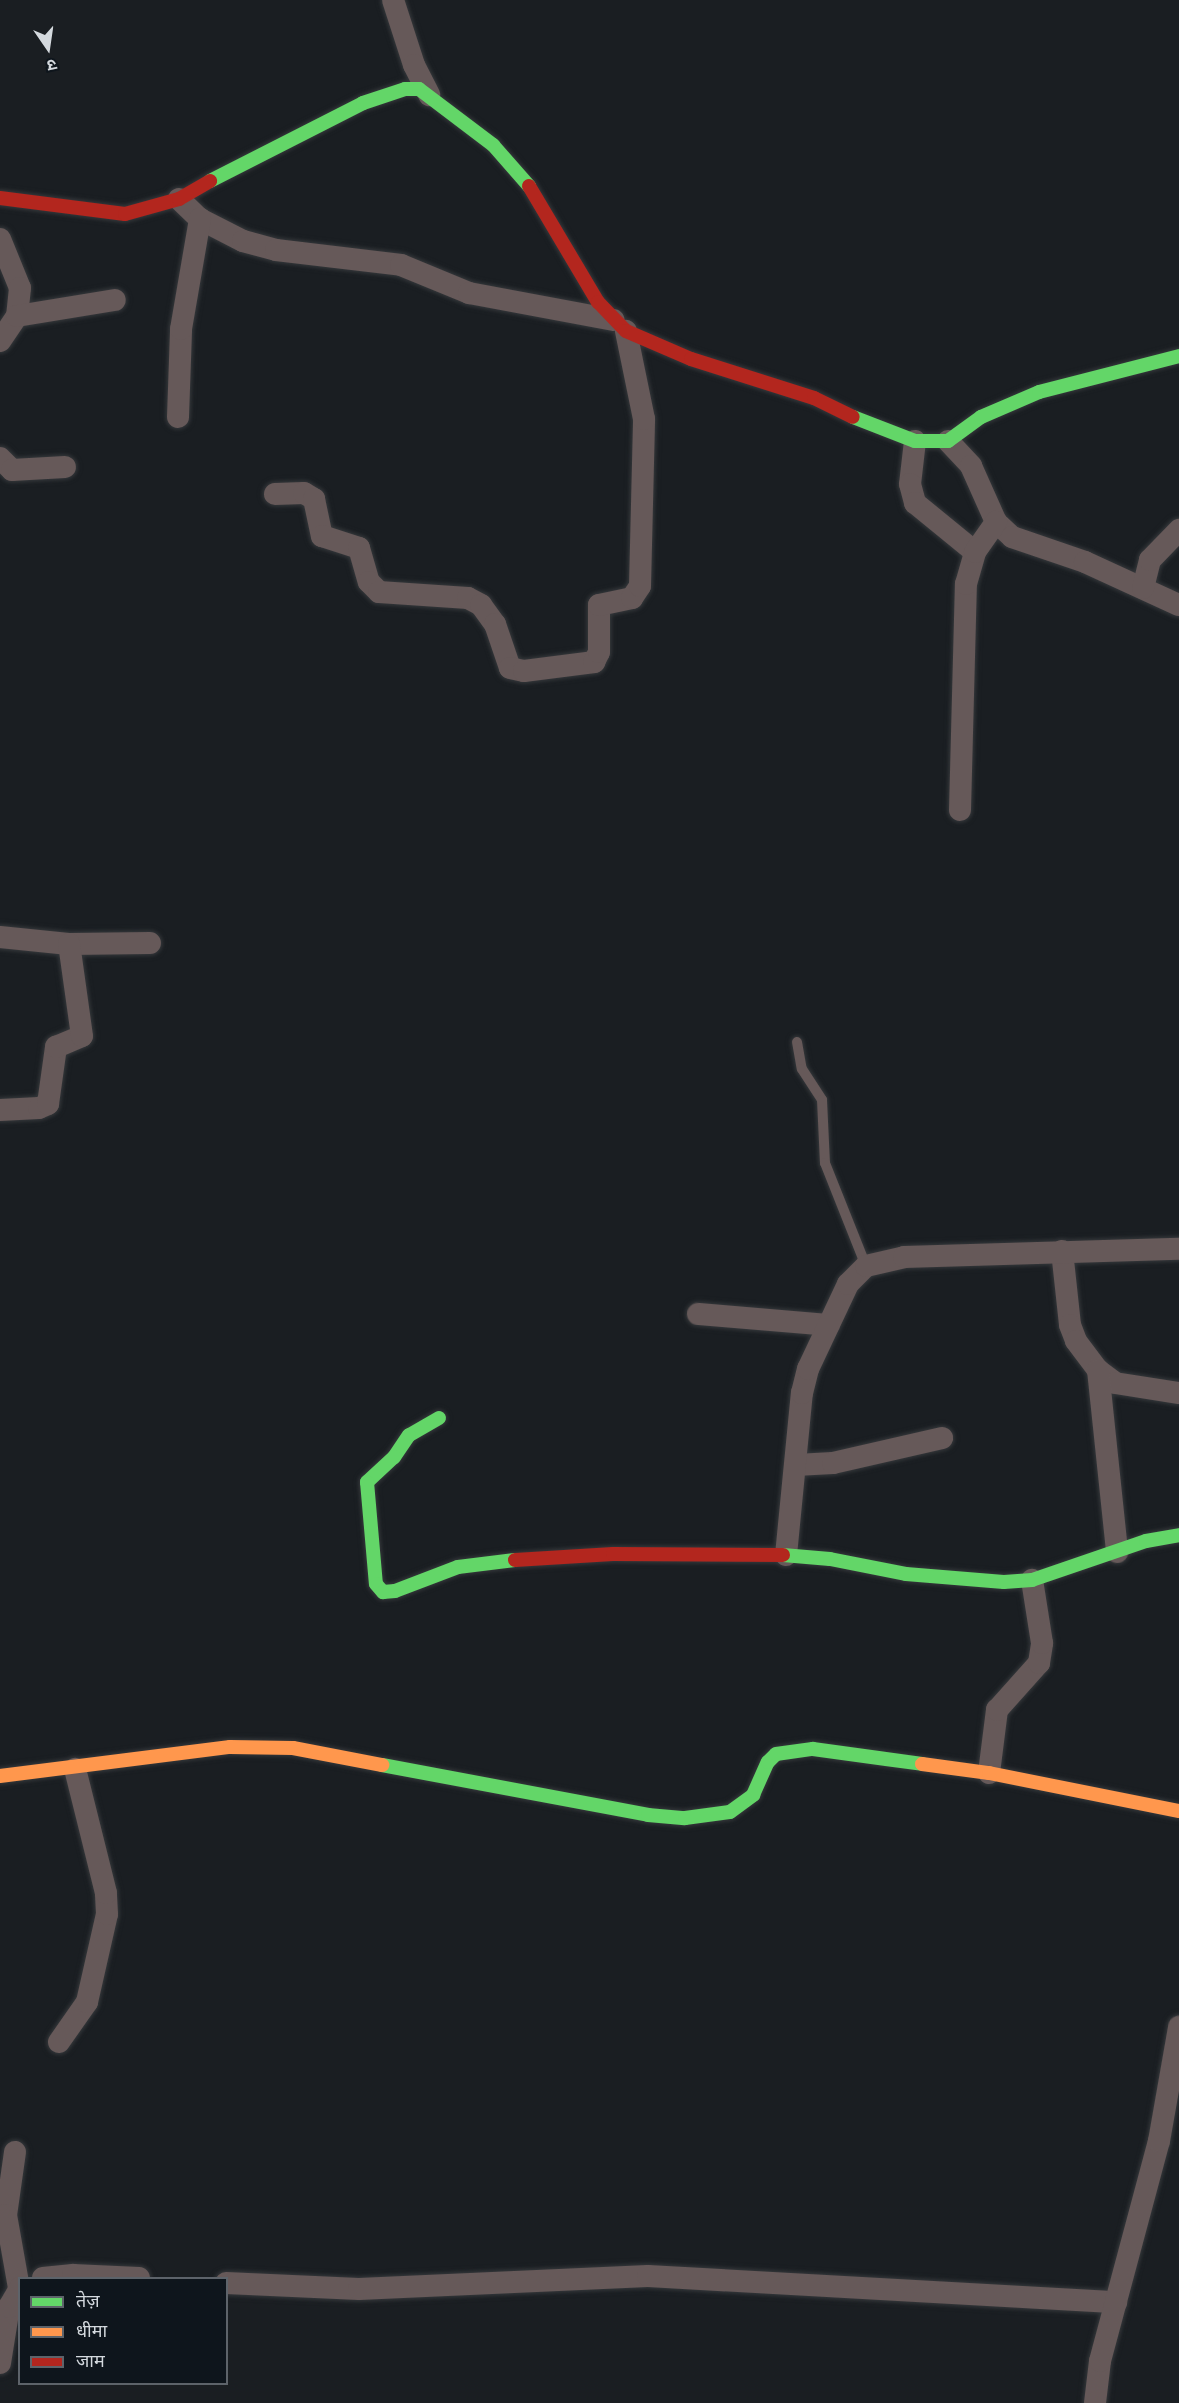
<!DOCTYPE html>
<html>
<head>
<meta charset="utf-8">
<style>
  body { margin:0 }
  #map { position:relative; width:1179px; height:2403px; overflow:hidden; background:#1a1e22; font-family:Inter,"Noto Sans Devanagari",sans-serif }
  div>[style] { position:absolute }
  .roads { filter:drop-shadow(0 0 2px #35383b) drop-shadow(0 0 2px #35383b) }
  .lane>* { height:10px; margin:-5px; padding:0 5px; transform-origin:5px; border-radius:5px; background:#665959 }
  .street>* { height:22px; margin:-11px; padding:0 11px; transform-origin:11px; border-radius:11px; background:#665959 }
  .fast>* { height:14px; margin:-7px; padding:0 7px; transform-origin:7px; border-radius:7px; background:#63d668 }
  .slow>* { height:14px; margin:-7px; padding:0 7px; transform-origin:7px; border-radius:7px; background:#ff974d }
  .jam>* { height:14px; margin:-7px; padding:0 7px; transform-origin:7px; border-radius:7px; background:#b3261e }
  span { translate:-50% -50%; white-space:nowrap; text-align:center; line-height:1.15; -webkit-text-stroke:5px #0e151c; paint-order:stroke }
  .legend { position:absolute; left:18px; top:2277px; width:210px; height:108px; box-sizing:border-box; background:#0e151c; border:2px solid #5d636a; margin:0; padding:8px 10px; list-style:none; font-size:18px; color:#d4d9de }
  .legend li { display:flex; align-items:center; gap:12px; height:30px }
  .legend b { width:30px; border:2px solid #5d636a }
  .north { position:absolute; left:18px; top:18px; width:60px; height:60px; -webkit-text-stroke:4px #0e151c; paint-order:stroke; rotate:167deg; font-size:16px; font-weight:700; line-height:24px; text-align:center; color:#d4d9de }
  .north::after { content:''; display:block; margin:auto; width:21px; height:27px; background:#d4d9de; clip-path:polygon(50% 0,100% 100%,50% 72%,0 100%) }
</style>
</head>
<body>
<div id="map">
  <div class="roads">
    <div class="lane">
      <div style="left:797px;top:1042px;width:27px;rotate:80deg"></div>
      <div style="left:802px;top:1069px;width:37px;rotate:57deg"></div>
      <div style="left:822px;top:1100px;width:63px;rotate:87.3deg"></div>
      <div style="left:825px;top:1163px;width:111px;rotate:68.3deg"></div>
    </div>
    <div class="street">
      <div style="left:393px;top:0;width:68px;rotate:72.1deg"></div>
      <div style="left:414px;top:65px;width:34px;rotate:63deg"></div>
      <div style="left:179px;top:199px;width:29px;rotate:44deg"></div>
      <div style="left:200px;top:219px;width:48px;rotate:27.1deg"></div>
      <div style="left:243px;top:241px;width:34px;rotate:15deg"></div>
      <div style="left:276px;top:250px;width:126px;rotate:6.8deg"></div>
      <div style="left:401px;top:265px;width:74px;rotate:22.4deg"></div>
      <div style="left:469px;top:293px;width:147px;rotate:10.6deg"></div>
      <div style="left:0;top:239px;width:53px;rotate:67.8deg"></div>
      <div style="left:20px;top:288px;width:28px;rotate:96deg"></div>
      <div style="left:17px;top:316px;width:30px;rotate:124deg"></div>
      <div style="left:17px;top:316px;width:99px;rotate:-9.3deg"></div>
      <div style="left:178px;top:417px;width:88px;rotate:-88deg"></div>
      <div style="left:181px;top:329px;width:112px;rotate:-80.2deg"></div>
      <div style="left:915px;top:441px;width:43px;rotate:96.6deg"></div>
      <div style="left:910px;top:484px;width:20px;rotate:75deg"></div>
      <div style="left:915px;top:503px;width:77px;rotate:39.2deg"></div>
      <div style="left:948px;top:441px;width:34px;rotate:47deg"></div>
      <div style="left:971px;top:466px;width:61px;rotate:65.9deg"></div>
      <div style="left:996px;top:522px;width:22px;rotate:43deg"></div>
      <div style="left:1012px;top:537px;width:77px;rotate:18.9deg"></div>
      <div style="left:1085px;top:562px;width:103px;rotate:24.6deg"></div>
      <div style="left:0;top:458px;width:17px;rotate:45deg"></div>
      <div style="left:12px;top:470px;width:53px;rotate:-3.2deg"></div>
      <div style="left:275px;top:494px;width:29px;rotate:-2deg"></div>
      <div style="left:304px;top:493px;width:12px;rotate:31deg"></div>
      <div style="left:314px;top:499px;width:38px;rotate:78deg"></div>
      <div style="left:322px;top:536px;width:39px;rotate:18deg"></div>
      <div style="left:359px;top:548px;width:35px;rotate:74deg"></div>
      <div style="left:369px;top:582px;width:14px;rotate:45deg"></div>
      <div style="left:379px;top:592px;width:89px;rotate:3.9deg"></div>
      <div style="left:468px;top:598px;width:15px;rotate:28deg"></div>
      <div style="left:481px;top:605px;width:24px;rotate:54deg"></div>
      <div style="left:495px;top:624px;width:46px;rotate:71.2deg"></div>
      <div style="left:510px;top:668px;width:14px;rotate:12deg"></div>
      <div style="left:524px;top:671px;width:71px;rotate:-7.3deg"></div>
      <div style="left:594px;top:662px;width:11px;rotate:-63deg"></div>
      <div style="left:599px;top:652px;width:47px;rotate:-90deg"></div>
      <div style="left:599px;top:605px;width:34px;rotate:-12deg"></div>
      <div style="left:632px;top:598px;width:14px;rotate:-56deg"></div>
      <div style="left:640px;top:586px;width:167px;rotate:-88.6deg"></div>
      <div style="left:644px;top:419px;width:90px;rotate:-101.6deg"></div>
      <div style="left:1143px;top:588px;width:29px;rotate:-76deg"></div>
      <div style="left:1150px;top:560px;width:42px;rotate:-46deg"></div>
      <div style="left:960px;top:810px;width:226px;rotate:-88.5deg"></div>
      <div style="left:966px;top:584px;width:33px;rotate:-74deg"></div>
      <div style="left:975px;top:552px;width:37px;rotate:-55deg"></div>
      <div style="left:0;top:937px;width:69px;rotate:5.8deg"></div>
      <div style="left:69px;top:944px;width:81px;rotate:-0.7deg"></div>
      <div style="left:0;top:1110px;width:39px;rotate:-3deg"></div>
      <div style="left:39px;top:1108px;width:10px;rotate:-24deg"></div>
      <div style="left:48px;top:1104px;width:58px;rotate:-82deg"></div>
      <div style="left:56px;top:1047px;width:28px;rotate:-23deg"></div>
      <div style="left:82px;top:1036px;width:93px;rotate:-98deg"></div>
      <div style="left:1062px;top:1251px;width:74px;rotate:83.8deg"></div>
      <div style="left:1070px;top:1325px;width:17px;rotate:69deg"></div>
      <div style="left:1076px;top:1341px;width:36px;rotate:53deg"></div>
      <div style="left:1098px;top:1370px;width:21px;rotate:37deg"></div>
      <div style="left:1115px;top:1383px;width:65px;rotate:8.9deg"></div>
      <div style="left:698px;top:1314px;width:131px;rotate:4.8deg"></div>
      <div style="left:1098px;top:1370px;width:183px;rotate:84deg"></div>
      <div style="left:796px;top:1465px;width:37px;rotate:-3deg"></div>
      <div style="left:833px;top:1463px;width:112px;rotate:-12.9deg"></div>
      <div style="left:786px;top:1555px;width:163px;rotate:-84.4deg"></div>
      <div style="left:802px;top:1393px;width:25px;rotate:-76deg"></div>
      <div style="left:808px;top:1369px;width:94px;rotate:-64.8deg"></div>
      <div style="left:848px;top:1284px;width:25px;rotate:-45deg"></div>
      <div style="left:866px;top:1266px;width:39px;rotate:-13deg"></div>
      <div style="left:904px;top:1257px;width:275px;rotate:-1.7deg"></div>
      <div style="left:989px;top:1773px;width:64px;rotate:-82.8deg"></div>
      <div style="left:997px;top:1710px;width:63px;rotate:-48.2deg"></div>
      <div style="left:1039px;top:1663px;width:20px;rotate:-81deg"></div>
      <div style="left:1042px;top:1643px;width:64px;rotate:-99deg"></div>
      <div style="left:59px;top:2042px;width:49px;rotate:-55deg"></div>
      <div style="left:87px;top:2002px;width:90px;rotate:-77.2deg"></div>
      <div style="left:107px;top:1914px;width:21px;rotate:-93deg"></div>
      <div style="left:106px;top:1893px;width:128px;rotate:-104deg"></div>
      <div style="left:15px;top:2152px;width:64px;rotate:98.1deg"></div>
      <div style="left:6px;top:2215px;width:74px;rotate:79.9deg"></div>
      <div style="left:43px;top:2278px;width:30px;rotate:-6deg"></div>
      <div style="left:73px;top:2275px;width:66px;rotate:2.6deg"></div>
      <div style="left:226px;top:2283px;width:133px;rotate:2.6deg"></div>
      <div style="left:359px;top:2289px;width:289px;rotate:-2.6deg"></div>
      <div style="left:648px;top:2276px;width:469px;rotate:3.2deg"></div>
      <div style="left:0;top:2363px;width:57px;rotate:-80.9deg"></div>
      <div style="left:9px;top:2307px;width:22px;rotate:-60deg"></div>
      <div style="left:1095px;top:2403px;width:42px;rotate:-83.2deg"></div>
      <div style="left:1100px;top:2361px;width:228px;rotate:-75deg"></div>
      <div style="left:1159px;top:2141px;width:116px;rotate:-80deg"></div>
    </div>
    <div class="fast">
      <div style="left:210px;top:181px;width:172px;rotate:-27deg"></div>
      <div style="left:363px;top:103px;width:44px;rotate:-18.4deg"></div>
      <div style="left:405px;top:89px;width:14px"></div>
      <div style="left:419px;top:89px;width:93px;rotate:37.1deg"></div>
      <div style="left:493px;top:145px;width:55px;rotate:48.7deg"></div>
      <div style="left:853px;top:417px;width:66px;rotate:21.2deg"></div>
      <div style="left:915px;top:441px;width:33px"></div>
      <div style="left:948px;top:441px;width:41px;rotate:-36deg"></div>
      <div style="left:981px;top:417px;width:63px;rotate:-23.3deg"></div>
      <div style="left:1039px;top:392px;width:145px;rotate:-14.4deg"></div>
      <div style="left:439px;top:1418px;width:34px;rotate:150deg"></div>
      <div style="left:409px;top:1435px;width:27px;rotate:124deg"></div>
      <div style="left:394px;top:1457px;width:37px;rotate:137deg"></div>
      <div style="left:367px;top:1482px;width:102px;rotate:85deg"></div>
      <div style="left:376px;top:1584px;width:11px;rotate:49deg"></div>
      <div style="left:383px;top:1592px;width:12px;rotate:-5deg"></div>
      <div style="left:395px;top:1591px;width:67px;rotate:-20.9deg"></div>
      <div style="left:458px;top:1567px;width:57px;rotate:-7deg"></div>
      <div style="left:783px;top:1555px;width:47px;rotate:4.9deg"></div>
      <div style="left:830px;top:1559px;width:77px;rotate:11.2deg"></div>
      <div style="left:906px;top:1574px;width:98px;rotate:4.7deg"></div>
      <div style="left:1004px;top:1582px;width:28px;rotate:-4deg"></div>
      <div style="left:1032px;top:1580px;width:120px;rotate:-18.9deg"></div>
      <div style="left:1146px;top:1541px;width:34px;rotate:-10deg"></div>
      <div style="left:382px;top:1765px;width:271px;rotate:10.6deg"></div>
      <div style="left:648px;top:1815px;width:37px;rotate:5deg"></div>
      <div style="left:685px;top:1818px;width:45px;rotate:-7.6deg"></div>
      <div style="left:730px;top:1812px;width:29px;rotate:-36deg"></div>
      <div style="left:753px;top:1795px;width:36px;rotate:-66deg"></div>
      <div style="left:768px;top:1762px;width:11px;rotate:-45deg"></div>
      <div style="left:776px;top:1754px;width:37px;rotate:-8deg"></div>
      <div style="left:813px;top:1749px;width:110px;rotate:7.8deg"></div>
    </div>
    <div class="slow">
      <div style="left:922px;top:1764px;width:68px;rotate:7.7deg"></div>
      <div style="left:989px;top:1773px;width:194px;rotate:11.3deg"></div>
      <div style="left:0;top:1776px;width:232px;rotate:-7.2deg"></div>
      <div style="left:230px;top:1747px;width:63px;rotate:0.9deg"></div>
      <div style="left:293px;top:1748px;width:91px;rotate:10.8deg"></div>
    </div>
    <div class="jam">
      <div style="left:529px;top:186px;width:135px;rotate:59.3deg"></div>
      <div style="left:598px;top:302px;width:40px;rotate:46deg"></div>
      <div style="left:626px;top:331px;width:71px;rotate:23.3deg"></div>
      <div style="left:691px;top:359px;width:129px;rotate:17.6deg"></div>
      <div style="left:814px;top:398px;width:43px;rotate:26deg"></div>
      <div style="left:0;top:198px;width:126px;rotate:7.3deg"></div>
      <div style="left:125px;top:214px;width:56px;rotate:-15.5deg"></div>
      <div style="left:179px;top:199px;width:36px;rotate:-30deg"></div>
      <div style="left:515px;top:1560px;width:98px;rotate:-3.5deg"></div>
      <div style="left:613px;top:1554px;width:170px;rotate:0.3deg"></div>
    </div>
  </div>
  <ul class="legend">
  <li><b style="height:8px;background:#63d668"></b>तेज़</li>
  <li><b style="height:8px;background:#ff974d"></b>धीमा</li>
  <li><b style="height:8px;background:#b3261e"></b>जाम</li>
  </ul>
  <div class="north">उ</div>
</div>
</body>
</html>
